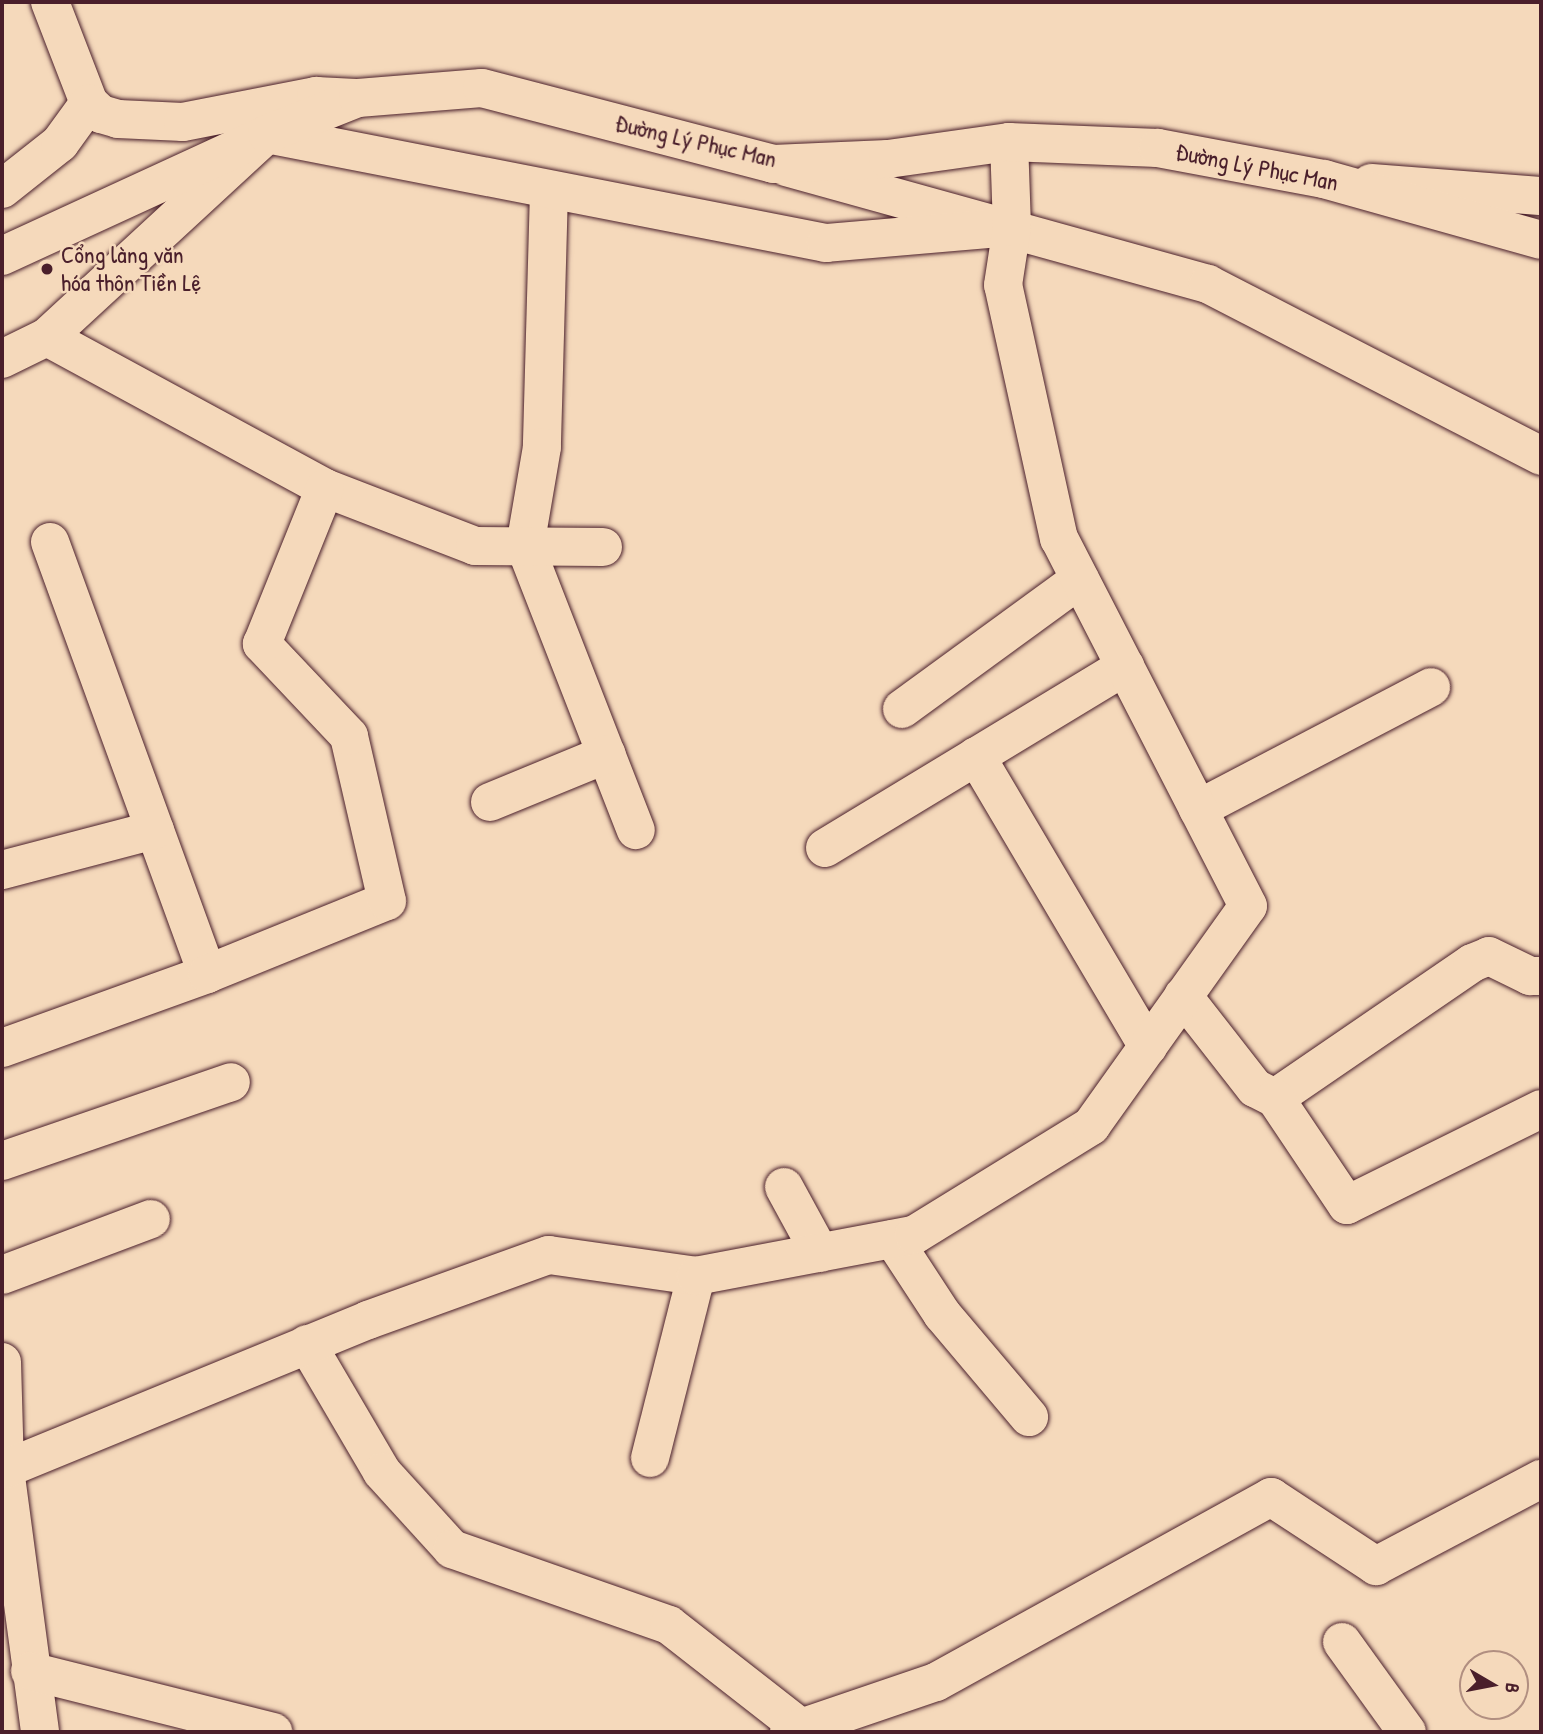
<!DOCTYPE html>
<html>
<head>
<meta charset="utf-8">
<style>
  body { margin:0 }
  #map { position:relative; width:1543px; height:1734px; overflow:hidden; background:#f5d9bb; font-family:"Patrick Hand",sans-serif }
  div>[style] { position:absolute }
  .roads { filter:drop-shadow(0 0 2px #4a1f2b) drop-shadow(0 0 2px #4a1f2b) }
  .minor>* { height:38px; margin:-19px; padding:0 19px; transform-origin:19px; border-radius:19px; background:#f5d9bb }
  .major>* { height:38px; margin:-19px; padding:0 19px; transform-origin:19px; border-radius:19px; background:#f5d9bb }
  .dots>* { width:19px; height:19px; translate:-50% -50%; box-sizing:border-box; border:4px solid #f5d9bb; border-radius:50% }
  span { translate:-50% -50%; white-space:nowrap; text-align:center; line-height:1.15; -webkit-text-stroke:5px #f5d9bb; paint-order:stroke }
  .street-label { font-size:24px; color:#4a1f2b }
  .poi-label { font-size:24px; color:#4a1f2b }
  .left { translate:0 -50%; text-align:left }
  .frame { position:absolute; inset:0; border:4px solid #4a1f2b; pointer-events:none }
  .north { position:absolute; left:1459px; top:1650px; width:70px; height:70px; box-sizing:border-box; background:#f5d9bb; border:2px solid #b18f81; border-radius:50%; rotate:100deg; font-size:19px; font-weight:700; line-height:28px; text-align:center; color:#4a1f2b }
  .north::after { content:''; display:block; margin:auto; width:24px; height:32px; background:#4a1f2b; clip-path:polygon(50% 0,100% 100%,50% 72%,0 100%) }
</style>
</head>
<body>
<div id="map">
  <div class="roads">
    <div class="minor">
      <div style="left:50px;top:2px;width:108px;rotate:68.9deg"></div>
      <div style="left:89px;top:103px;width:16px;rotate:43deg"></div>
      <div style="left:101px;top:114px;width:18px;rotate:16deg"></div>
      <div style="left:118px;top:119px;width:65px;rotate:2.6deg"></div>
      <div style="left:183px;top:122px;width:136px;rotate:-11.1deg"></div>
      <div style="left:316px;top:96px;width:40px;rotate:2.9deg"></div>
      <div style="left:786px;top:167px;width:438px;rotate:15.5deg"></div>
      <div style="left:1208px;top:284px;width:375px;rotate:27.3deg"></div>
      <div style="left:1371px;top:183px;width:170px;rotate:4.4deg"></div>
      <div style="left:2px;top:189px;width:74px;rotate:-38.4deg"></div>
      <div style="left:60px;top:143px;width:49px;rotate:-54.1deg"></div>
      <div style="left:549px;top:191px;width:256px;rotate:91.6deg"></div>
      <div style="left:542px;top:447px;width:100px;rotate:99.7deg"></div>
      <div style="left:525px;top:546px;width:305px;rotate:68.7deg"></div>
      <div style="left:47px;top:337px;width:316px;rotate:28.5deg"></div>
      <div style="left:325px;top:488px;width:161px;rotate:21.1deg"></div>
      <div style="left:475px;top:546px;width:128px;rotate:0.4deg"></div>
      <div style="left:2px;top:359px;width:50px;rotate:-26.1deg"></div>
      <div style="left:47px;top:337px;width:299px;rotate:-42.7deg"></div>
      <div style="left:267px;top:134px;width:570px;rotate:11.03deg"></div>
      <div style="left:826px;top:243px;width:187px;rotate:-4.9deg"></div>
      <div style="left:50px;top:542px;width:460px;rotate:70deg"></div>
      <div style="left:902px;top:709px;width:220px;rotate:-36.1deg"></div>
      <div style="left:976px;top:756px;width:338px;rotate:59.4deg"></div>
      <div style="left:490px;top:802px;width:126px;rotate:-22.3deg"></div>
      <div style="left:1198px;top:809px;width:263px;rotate:-27.6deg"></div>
      <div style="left:825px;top:848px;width:351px;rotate:-31.2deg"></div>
      <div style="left:2px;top:870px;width:158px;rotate:-14.7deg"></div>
      <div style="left:1183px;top:996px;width:117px;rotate:52deg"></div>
      <div style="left:1255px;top:1088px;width:22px;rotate:27deg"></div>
      <div style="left:1275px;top:1098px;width:239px;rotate:-34.4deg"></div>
      <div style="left:1472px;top:963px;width:18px;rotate:-22deg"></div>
      <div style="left:1489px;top:956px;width:46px;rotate:26deg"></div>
      <div style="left:1530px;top:976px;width:11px"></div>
      <div style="left:2px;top:1048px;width:218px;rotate:-19.8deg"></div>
      <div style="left:207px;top:974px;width:194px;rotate:-22.1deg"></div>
      <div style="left:387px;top:901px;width:169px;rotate:-103deg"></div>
      <div style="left:349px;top:736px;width:127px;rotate:-133.4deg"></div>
      <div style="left:262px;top:644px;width:168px;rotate:-68deg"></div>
      <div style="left:1275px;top:1098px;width:129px;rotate:56.1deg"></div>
      <div style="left:1347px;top:1205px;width:216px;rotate:-26.3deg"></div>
      <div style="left:2px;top:1161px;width:242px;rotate:-19deg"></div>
      <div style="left:784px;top:1187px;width:75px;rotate:61.4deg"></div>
      <div style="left:893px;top:1239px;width:90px;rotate:56.8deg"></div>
      <div style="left:942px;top:1314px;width:135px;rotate:49.8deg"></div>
      <div style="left:2px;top:1275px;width:159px;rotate:-20.6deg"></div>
      <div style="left:307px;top:1344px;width:148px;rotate:59.6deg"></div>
      <div style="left:382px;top:1472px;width:104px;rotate:47.7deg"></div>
      <div style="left:452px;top:1549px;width:230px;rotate:19.3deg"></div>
      <div style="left:669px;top:1625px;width:167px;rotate:38deg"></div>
      <div style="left:2px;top:1362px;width:107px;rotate:88.4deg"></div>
      <div style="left:5px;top:1469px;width:265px;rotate:82.4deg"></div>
      <div style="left:650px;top:1458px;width:188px;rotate:-75.8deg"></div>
      <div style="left:5px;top:1469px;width:392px;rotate:-22.3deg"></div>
      <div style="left:368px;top:1320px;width:192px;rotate:-19.8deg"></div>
      <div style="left:549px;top:1255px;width:148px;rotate:8.1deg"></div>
      <div style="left:696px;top:1276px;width:222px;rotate:-10.7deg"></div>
      <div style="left:914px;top:1235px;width:208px;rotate:-31.6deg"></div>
      <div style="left:1091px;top:1126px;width:270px;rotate:-54.5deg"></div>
      <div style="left:1248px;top:906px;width:413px;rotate:-117.2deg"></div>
      <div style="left:1059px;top:539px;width:260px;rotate:-102.4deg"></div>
      <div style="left:1003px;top:285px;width:59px;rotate:-81.2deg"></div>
      <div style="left:1012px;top:227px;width:85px;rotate:-92deg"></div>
      <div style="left:1342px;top:1642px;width:111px;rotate:54.2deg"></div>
      <div style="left:30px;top:1671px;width:251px;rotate:14.1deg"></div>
      <div style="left:789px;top:1732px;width:155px;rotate:-18.8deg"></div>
      <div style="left:936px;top:1682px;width:383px;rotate:-28.9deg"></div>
      <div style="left:1271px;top:1497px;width:126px;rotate:33.3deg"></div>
      <div style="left:1376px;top:1566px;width:187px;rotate:-27.8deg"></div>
    </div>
    <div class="major">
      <div style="left:2px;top:256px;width:292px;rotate:-24.7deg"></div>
      <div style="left:267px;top:134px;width:98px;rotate:-21.6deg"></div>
      <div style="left:358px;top:98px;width:124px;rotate:-4.6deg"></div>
      <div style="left:482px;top:88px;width:301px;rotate:14.6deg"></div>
      <div style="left:773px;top:164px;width:115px;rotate:-2.5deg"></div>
      <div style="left:888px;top:159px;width:122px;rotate:-8deg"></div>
      <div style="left:1009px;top:142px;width:149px;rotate:2.3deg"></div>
      <div style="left:1158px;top:148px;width:169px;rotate:10.6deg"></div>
      <div style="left:1324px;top:179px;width:225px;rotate:15.7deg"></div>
    </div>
  </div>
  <div class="dots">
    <div style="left:47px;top:269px;background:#4a1f2b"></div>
  </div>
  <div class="street-label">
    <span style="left:696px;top:141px;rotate:13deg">Đường Lý Phục Man</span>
    <span style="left:1257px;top:167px;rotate:11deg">Đường Lý Phục Man</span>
  </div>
  <div class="poi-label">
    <span class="left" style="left:61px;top:269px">Cổng làng văn<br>hóa thôn Tiền Lệ</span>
  </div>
  <div class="frame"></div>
  <div class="north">B</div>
</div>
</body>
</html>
